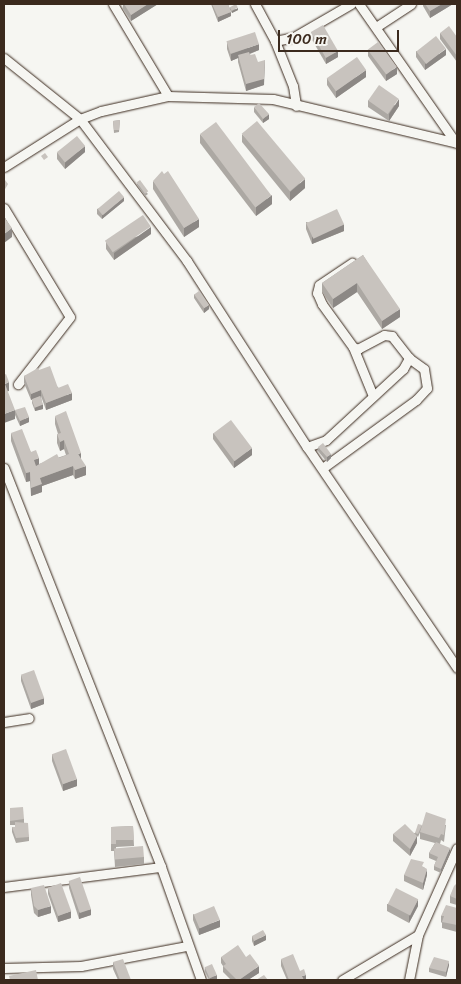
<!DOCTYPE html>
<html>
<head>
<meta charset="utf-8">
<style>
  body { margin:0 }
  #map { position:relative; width:461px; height:984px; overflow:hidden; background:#f6f6f2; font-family:Sriracha,sans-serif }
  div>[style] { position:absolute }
  .roads { filter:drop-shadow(0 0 1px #3b2a1e) drop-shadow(0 0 1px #3b2a1e) }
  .minor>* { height:9px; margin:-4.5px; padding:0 4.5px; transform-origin:4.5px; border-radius:4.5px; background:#f6f6f2 }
  .wall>* { inset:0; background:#aca8a3 }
  .shaded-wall>* { inset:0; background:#8c8885 }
  .building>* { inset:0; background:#c8c3be; transform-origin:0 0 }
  span { translate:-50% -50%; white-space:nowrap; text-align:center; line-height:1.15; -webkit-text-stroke:5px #f6f6f2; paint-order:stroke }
  .frame { position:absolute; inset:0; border:5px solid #3b2a1e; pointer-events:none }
  .scale { position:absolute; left:278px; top:30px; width:121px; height:22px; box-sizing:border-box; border:2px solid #3b2a1e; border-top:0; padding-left:6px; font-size:15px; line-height:18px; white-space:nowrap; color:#3b2a1e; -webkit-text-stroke:4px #f6f6f2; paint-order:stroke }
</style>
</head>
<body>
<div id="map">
  <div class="roads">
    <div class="minor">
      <div style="left:113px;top:4px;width:107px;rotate:59.1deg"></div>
      <div style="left:255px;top:4px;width:42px;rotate:61.6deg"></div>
      <div style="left:275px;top:41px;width:48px;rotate:68.2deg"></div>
      <div style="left:293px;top:86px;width:20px;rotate:81deg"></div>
      <div style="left:359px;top:4px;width:169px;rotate:55.1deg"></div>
      <div style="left:376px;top:27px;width:42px;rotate:-33.3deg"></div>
      <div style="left:275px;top:41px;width:19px;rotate:-12deg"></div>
      <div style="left:294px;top:37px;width:66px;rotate:-30.1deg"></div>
      <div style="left:4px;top:58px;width:97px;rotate:38.8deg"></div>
      <div style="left:80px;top:119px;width:178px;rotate:53deg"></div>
      <div style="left:187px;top:261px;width:221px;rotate:57.2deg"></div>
      <div style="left:307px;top:447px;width:267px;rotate:55.8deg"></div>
      <div style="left:4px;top:167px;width:90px;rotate:-32.3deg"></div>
      <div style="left:80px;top:119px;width:22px;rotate:-21deg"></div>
      <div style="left:101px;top:111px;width:69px;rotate:-12.6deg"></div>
      <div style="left:168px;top:96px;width:105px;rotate:1.6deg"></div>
      <div style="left:273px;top:99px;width:189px;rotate:13.4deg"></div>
      <div style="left:4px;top:208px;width:127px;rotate:58.8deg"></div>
      <div style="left:70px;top:317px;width:85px;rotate:127.8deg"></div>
      <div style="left:353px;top:347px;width:53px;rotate:67.8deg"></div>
      <div style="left:307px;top:447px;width:20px;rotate:-20deg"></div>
      <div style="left:326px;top:440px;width:105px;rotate:-42.7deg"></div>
      <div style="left:403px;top:369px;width:13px;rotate:-61deg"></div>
      <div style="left:409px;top:358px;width:28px;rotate:-128deg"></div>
      <div style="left:392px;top:336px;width:8px;rotate:-173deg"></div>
      <div style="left:384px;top:335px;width:30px;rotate:152deg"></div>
      <div style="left:358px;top:349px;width:5px;rotate:-158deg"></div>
      <div style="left:353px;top:347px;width:53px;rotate:-125.8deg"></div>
      <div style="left:322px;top:304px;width:12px;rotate:-114deg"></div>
      <div style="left:317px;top:293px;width:8px;rotate:-76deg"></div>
      <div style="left:319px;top:285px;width:40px;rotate:-34deg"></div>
      <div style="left:324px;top:467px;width:114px;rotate:-36.1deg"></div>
      <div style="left:416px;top:400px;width:16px;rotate:-47deg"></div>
      <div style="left:427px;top:388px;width:19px;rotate:-99deg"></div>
      <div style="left:424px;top:369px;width:19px;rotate:-144deg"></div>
      <div style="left:4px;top:468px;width:429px;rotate:68.5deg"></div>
      <div style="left:161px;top:867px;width:120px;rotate:70.5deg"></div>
      <div style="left:4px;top:722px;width:25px;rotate:-9deg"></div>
      <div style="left:4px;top:887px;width:158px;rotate:-7.3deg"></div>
      <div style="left:4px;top:968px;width:77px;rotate:-1.5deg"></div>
      <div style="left:81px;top:966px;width:108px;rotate:-10.7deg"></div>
      <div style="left:342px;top:980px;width:88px;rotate:-30.6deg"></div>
      <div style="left:418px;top:935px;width:95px;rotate:-65.9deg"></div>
      <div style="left:409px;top:980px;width:46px;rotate:-78.7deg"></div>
    </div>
  </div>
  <div class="wall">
    <div style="clip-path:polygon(123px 4px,158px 4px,131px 21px,123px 9px)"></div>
    <div style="clip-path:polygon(211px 4px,228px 4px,230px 9px,230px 7px,238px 10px,232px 13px,230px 10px,231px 16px,218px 22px)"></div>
    <div style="clip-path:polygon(423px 4px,453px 4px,430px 18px,423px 6px)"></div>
    <div style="clip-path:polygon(311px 32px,338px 57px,326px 64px,311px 38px)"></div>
    <div style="clip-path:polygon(440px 33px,457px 37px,457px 62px,440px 39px)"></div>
    <div style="clip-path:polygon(227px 43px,259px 50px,250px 54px,264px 85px,246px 91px,238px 62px,238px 58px,231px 61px,227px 49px)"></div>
    <div style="clip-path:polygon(368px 50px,397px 74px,386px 81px,368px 56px)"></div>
    <div style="clip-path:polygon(416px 51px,446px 55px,425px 70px,416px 57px)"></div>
    <div style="clip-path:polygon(366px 77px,336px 98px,327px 85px,327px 78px)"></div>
    <div style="clip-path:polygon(368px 100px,399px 106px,389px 121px,368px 107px)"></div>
    <div style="clip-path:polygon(254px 107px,269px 119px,263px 123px,254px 112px)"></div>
    <div style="clip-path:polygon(120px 120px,119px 132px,114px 133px,113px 121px)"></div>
    <div style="clip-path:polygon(200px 134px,272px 204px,256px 216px,200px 143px)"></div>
    <div style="clip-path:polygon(242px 134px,305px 188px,290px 201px,242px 142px)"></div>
    <div style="clip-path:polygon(85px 152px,65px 169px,57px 159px,57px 153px)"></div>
    <div style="clip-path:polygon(153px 181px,199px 227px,184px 237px,153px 189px)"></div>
    <div style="clip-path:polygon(137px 183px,148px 194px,145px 196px,137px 185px)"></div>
    <div style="clip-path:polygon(124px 201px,102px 219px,97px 214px,97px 209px)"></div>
    <div style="clip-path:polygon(306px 222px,344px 231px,312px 244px,306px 229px)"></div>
    <div style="clip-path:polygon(151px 234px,114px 260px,106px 249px,106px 242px)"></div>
    <div style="clip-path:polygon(363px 255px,400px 317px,382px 329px,357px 292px,333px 308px,322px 292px,322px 283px)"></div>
    <div style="clip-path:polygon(194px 294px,209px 309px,204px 313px,194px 298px)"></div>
    <div style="clip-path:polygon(39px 370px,72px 400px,46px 410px,41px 396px,43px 409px,35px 411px,32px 403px,32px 400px,31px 400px,24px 383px,24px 376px)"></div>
    <div style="clip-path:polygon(15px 410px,29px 422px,20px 426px,15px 415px)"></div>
    <div style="clip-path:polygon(55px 416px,81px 460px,86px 475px,75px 479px,73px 475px,42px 486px,42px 492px,31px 496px,30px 481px,26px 482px,11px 441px,11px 433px,31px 452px,39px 464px,66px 455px,64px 449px,60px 451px,57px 443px,57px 434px,58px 434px,55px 424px)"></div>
    <div style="clip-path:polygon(213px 433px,252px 455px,234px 468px,213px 439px)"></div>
    <div style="clip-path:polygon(318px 447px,331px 458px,327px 462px,318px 451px)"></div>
    <div style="clip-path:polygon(21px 675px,44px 704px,31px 709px,21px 681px)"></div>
    <div style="clip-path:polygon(52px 754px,77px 786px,63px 791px,52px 761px)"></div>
    <div style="clip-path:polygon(10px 808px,24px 819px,24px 823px,29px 837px,29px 841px,16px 843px,12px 832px,12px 827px,15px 827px,15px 825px,10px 825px)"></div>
    <div style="clip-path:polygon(422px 825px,446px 825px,444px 842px,441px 840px,440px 844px,450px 853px,441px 873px,434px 870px,434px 866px,436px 861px,429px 858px,429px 853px,435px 843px,420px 839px,420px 832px,422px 828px,418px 837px,417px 836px,417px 843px,410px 856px,393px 841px,393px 834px,415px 833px)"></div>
    <div style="clip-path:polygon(133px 826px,134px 846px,116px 847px,116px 849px,144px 857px,144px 864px,115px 867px,114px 851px,111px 851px,111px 827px)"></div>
    <div style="clip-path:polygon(424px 867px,427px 875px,423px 890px,404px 881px,404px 875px)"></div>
    <div style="clip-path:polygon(69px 881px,91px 915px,79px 919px,69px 888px)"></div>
    <div style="clip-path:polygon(457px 883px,457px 905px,450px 903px,450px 896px)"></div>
    <div style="clip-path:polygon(31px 888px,51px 913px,38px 917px,34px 913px,31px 895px)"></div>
    <div style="clip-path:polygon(48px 888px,71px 918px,58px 922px,48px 894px)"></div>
    <div style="clip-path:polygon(387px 904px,418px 906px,409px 923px,387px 911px)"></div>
    <div style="clip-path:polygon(457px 908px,457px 932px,442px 928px,442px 923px,441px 922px,441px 916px)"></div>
    <div style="clip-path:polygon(193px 914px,220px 927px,199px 935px,193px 920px)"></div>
    <div style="clip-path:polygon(252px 936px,266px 940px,254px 946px,252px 941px)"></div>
    <div style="clip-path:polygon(221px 957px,246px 957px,259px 973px,248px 980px,231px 980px,223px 972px,223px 966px,221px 963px)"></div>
    <div style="clip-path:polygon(281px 959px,306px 980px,287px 980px,281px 966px)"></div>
    <div style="clip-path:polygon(113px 962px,131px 980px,118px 980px,113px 969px)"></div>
    <div style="clip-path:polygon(449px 965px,446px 977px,429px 972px,429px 968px)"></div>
    <div style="clip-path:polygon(205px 967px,217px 979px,215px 980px,209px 980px,205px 972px)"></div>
  </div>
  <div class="shaded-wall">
    <div style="clip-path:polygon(148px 4px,158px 4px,131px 21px,131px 15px)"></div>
    <div style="clip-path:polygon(442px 4px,453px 4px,430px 18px,430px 11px)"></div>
    <div style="clip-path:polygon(238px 8px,238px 10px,232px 13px,232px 11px)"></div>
    <div style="clip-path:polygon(231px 12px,231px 16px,218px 22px,218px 17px)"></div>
    <div style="clip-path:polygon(259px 44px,259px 50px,238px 58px,238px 55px,238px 58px,231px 61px,231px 54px)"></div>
    <div style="clip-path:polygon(446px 49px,446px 55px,425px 70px,425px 64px)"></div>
    <div style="clip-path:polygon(338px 51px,338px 57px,326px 64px,326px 57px)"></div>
    <div style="clip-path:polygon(265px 60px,264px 85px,246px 91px,246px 84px)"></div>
    <div style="clip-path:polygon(397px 67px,397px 74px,386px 81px,386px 74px)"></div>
    <div style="clip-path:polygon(366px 70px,366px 77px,336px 98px,336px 91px)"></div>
    <div style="clip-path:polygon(399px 99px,399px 106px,389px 121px,389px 114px)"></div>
    <div style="clip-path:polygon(269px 114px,269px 119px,263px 123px,263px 119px)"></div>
    <div style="clip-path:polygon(85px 146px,85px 152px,65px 169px,65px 162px)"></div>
    <div style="clip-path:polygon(305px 179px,305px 188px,290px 201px,290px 192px)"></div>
    <div style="clip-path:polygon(272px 195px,272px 204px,256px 216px,256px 207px)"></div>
    <div style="clip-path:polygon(124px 197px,124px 201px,102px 219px,102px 215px)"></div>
    <div style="clip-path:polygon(199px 219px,199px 227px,184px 237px,184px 228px)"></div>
    <div style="clip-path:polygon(344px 224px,344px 231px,312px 244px,312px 237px)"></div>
    <div style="clip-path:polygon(151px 227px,151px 234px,114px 260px,114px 253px)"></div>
    <div style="clip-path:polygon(12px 228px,12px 237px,4px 243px,4px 234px)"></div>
    <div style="clip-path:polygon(357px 283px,357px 292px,333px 308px,333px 299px)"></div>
    <div style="clip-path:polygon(209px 305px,209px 309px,204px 313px,204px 308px)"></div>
    <div style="clip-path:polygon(400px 309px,400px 317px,382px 329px,382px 321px)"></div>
    <div style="clip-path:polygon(9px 382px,9px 391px,5px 392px,5px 384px)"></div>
    <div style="clip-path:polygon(41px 390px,41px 396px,31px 400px,31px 394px)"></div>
    <div style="clip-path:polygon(72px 393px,72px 400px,46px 410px,46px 403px)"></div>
    <div style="clip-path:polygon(43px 404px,43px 409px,35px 411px,35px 407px)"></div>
    <div style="clip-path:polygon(15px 410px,15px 419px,4px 423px,4px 414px)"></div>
    <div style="clip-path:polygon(29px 417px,29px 422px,20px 426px,20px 421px)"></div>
    <div style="clip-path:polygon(64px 440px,64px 449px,60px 451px,60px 442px)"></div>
    <div style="clip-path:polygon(252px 448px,252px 455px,234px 468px,234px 461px)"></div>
    <div style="clip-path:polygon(81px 453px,81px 461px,78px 454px)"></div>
    <div style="clip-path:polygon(331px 454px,331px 458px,327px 462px,327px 457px)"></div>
    <div style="clip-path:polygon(39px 458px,39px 467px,34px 469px,34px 460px)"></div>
    <div style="clip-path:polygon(73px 466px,73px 475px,42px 486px,42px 492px,31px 496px,31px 488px,40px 478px)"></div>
    <div style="clip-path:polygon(86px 466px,86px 475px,75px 479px,75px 470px)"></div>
    <div style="clip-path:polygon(30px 472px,30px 481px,26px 482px,26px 473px)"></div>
    <div style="clip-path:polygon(44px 698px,44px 704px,31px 709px,31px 702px)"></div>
    <div style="clip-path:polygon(77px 779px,77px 786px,63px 791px,63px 784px)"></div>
    <div style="clip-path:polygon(417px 836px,417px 843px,410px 856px,410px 849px)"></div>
    <div style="clip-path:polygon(450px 848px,450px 853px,441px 873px,441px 869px)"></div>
    <div style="clip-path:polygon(427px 869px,427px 875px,423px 890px,423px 883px)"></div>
    <div style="clip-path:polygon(418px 899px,418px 906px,409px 923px,409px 916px)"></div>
    <div style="clip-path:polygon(51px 906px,51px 913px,38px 917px,38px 910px)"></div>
    <div style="clip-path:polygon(91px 909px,91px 915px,79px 919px,79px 912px)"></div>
    <div style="clip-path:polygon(71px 911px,71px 918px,58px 922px,58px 916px)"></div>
    <div style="clip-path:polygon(220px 920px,220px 927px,199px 935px,199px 928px)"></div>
    <div style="clip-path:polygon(266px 935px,266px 940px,254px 946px,254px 941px)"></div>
    <div style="clip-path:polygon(449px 961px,449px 965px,446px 977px,446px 972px)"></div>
    <div style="clip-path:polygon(259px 966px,259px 973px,248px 980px,239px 980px)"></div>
    <div style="clip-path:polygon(217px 975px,217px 979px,215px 980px,210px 980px,210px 978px)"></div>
    <div style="clip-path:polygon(306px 975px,306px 980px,302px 980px,302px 976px)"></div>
  </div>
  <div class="building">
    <div style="clip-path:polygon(124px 4px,148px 4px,131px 15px)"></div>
    <div style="clip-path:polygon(212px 4px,228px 4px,231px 12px,218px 17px)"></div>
    <div style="left:236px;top:4px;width:4px;height:7px;rotate:63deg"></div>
    <div style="clip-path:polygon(425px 4px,442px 4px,430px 11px)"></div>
    <div style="left:323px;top:25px;width:30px;height:14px;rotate:60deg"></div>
    <div style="clip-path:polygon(449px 26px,457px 37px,457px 56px,440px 33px)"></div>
    <div style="left:255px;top:32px;width:13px;height:30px;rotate:72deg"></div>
    <div style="left:436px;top:36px;width:16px;height:25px;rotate:52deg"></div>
    <div style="left:378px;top:42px;width:31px;height:13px;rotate:53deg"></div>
    <div style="clip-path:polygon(249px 52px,250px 55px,255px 54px,258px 62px,265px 60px,264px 79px,246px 84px,238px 55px)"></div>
    <div style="left:357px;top:57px;width:16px;height:37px;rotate:55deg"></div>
    <div style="left:379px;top:85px;width:24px;height:19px;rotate:35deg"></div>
    <div style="clip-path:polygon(259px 103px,269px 114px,263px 119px,254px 107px)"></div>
    <div style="clip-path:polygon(120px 120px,119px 130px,114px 130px,113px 121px)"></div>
    <div style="left:257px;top:121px;width:75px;height:20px;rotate:50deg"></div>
    <div style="left:216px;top:122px;width:92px;height:20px;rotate:53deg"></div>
    <div style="left:77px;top:136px;width:13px;height:26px;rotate:51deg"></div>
    <div style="left:45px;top:153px;width:5px;height:5px;rotate:53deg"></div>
    <div style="clip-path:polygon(162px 171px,164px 174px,168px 171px,199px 219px,184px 228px,153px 181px)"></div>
    <div style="clip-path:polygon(4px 180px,5px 180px,8px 184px,4px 191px)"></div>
    <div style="left:140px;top:180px;width:14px;height:4px;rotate:54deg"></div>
    <div style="left:119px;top:191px;width:8px;height:28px;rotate:50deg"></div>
    <div style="left:337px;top:209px;width:17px;height:34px;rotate:65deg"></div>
    <div style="left:143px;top:215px;width:14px;height:46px;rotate:56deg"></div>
    <div style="clip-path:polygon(4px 217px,12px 228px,4px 234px)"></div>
    <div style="clip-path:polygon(363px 255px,400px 309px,382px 321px,357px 283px,333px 299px,322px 283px)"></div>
    <div style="left:199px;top:291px;width:17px;height:6px;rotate:54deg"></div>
    <div style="clip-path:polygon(50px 366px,58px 388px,68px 384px,72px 393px,46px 403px,41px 390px,31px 394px,24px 376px,38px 368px,39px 370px)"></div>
    <div style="clip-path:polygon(6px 374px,9px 382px,5px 384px,15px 410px,4px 414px,4px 375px)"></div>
    <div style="left:40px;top:396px;width:9px;height:9px;rotate:69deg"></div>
    <div style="clip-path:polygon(25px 407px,29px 417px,20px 421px,15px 410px)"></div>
    <div style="clip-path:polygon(66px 411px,81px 453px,78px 454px,86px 466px,75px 470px,73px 466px,40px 478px,42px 484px,31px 488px,30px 472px,26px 473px,11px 433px,22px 429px,31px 452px,36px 450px,39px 458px,34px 460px,36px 466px,57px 454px,59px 458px,69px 454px,64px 440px,60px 442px,57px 434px,61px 433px,55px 416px)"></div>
    <div style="left:231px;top:420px;width:35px;height:22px;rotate:53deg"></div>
    <div style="clip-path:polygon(323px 443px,331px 454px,327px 457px,318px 447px)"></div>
    <div style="left:34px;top:670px;width:30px;height:14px;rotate:70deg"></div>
    <div style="left:66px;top:749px;width:32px;height:15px;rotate:70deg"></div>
    <div style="clip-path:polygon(23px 807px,24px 819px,10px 821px,10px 808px)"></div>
    <div style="clip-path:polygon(426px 812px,446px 819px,444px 835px,441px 834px,439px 838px,420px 832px)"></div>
    <div style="clip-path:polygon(15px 822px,28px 823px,29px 837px,16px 838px,12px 827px,15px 827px)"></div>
    <div style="clip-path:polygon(405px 824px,417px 836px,410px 849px,393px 834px)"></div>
    <div style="clip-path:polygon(418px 824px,422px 825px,418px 834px,415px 833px)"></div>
    <div style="clip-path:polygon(133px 826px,134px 840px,116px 840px,116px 844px,111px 844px,111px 827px)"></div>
    <div style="clip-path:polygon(436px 842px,450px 848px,441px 869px,434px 866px,438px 857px,429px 853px)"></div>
    <div style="left:143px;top:846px;width:11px;height:29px;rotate:85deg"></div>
    <div style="clip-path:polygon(411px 859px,424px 862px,422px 866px,427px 869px,423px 883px,404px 875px)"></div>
    <div style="left:80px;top:877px;width:34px;height:12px;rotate:71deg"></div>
    <div style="left:61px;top:883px;width:30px;height:14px;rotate:70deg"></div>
    <div style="clip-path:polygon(457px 883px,457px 899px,450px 896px,454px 886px)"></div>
    <div style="clip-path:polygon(44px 885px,51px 906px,38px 910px,34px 906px,31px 888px)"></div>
    <div style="left:396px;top:888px;width:25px;height:18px;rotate:27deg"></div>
    <div style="clip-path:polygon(446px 905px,457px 908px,457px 925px,442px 922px,444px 916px,441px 916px)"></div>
    <div style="left:214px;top:906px;width:15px;height:22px;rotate:67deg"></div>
    <div style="clip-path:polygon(263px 930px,266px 935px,254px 941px,252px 936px)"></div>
    <div style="clip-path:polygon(238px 945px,246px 957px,250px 954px,259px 966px,239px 980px,237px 980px,223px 966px,226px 964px,221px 957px)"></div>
    <div style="clip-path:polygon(293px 954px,300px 971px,304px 969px,306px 975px,302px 976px,304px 980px,289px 980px,281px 959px)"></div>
    <div style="clip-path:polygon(434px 957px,449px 961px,446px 972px,429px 968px)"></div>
    <div style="clip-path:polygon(123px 959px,131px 980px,120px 980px,113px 962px)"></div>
    <div style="left:212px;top:964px;width:12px;height:8px;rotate:66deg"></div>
    <div style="clip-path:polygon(36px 970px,38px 980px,10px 980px,9px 976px)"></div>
    <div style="clip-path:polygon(264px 975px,268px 980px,256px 980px)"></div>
  </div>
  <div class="frame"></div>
  <div class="scale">100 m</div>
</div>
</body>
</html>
